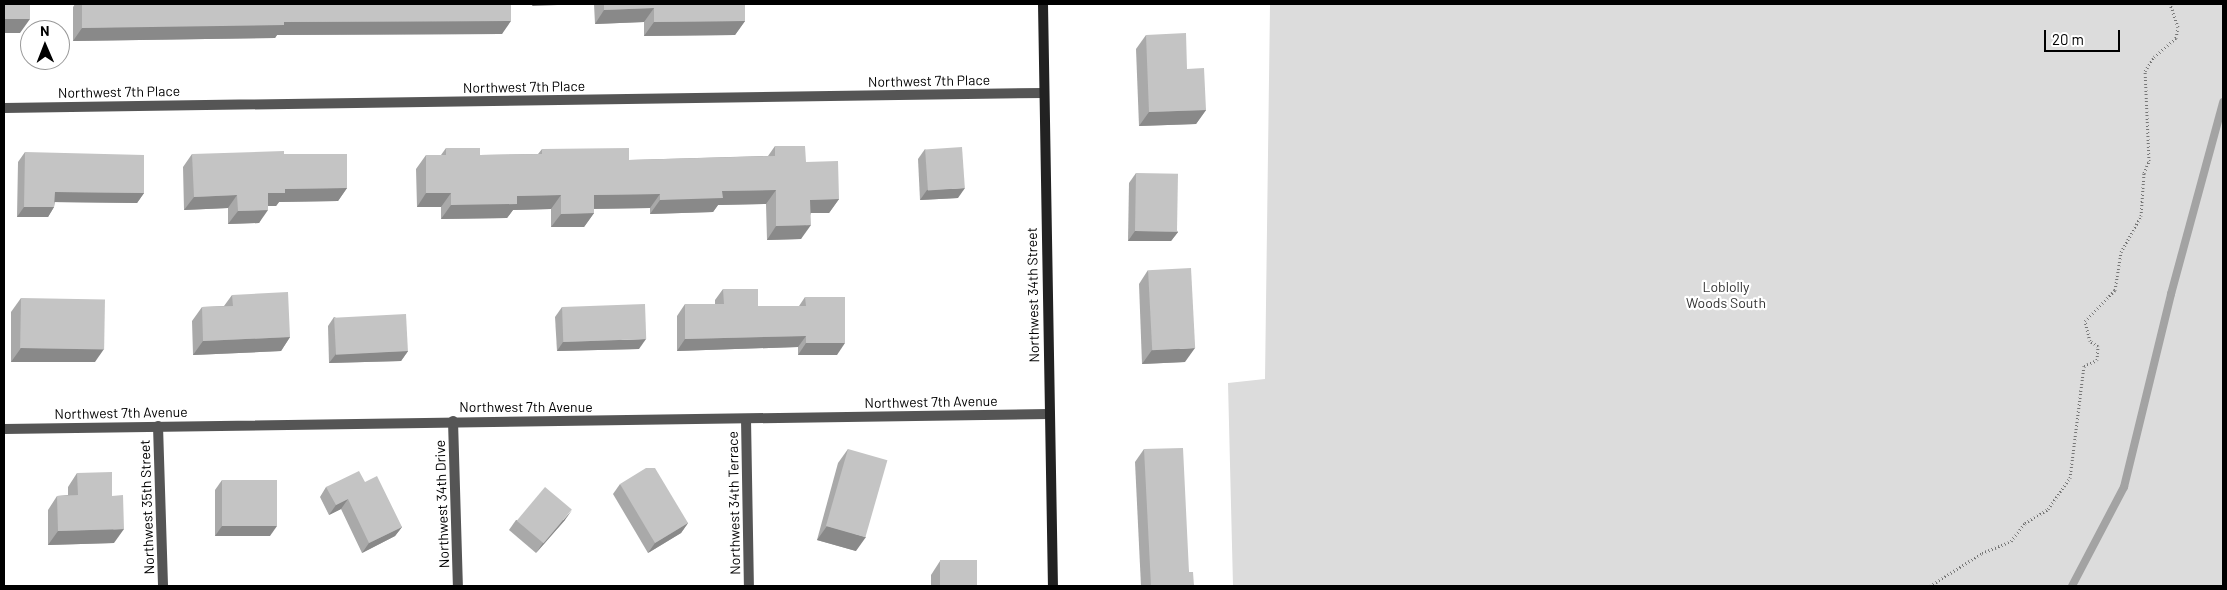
<!DOCTYPE html>
<html>
<head>
<meta charset="utf-8">
<style>
  body { margin:0 }
  #map { position:relative; width:2227px; height:590px; overflow:hidden; background:#fff; font-family:Barlow,sans-serif }
  div>[style] { position:absolute }
  .green>* { inset:0; background:#dcdcdc }
  .stream>* { height:8px; margin:-4px; padding:0 4px; transform-origin:4px; border-radius:4px; background:#a3a3a3 }
  .path>* { height:3px; margin-top:-1.5px; transform-origin:0; background:repeating-linear-gradient(90deg,#777 0 1px,transparent 0 3.5px) }
  .minor>* { height:10px; margin:-5px; padding:0 5px; transform-origin:5px; border-radius:5px; background:#555 }
  .secondary>* { height:10px; margin:-5px; padding:0 5px; transform-origin:5px; border-radius:5px; background:#222 }
  .wall>* { inset:0; background:#a9a9a9 }
  .shaded-wall>* { inset:0; background:#898989 }
  .building>* { inset:0; background:#c4c4c4; transform-origin:0 0 }
  span { translate:-50% -50%; white-space:nowrap; text-align:center; line-height:1.15; -webkit-text-stroke:4.5px #fff; paint-order:stroke }
  .street-label { font-size:14px; color:#000 }
  .park-label { font-size:14px; color:#333 }
  .frame { position:absolute; inset:0; border:5px solid #000; pointer-events:none }
  .north { position:absolute; left:20px; top:20px; width:50px; height:50px; box-sizing:border-box; background:#fff; border:1px solid #999; border-radius:50%; rotate:359deg; font-size:14px; font-weight:700; line-height:20px; text-align:center; color:#000 }
  .north::after { content:''; display:block; margin:auto; width:18px; height:22px; background:#000; clip-path:polygon(50% 0,100% 100%,50% 72%,0 100%) }
  .scale { position:absolute; left:2044px; top:30px; width:76px; height:22px; box-sizing:border-box; border:2px solid #000; border-top:0; padding-left:6px; font-size:15px; line-height:18px; white-space:nowrap; color:#000; -webkit-text-stroke:4px #fff; paint-order:stroke }
</style>
</head>
<body>
<div id="map">
  <div class="green">
    <div style="clip-path:polygon(1270px 4px,2223px 4px,2223px 586px,1233px 586px,1228px 383px,1265px 379px)"></div>
  </div>
  <div class="stream">
    <div style="left:2072px;top:586px;width:112px;rotate:-62.3deg"></div>
    <div style="left:2124px;top:487px;width:199px;rotate:-76.3deg"></div>
    <div style="left:2171px;top:294px;width:199px;rotate:-74.8deg"></div>
  </div>
  <div class="path">
    <div style="left:1930px;top:586px;width:62px;rotate:-32.4deg"></div>
    <div style="left:1982px;top:553px;width:31px;rotate:-22deg"></div>
    <div style="left:2011px;top:541px;width:23px;rotate:-52deg"></div>
    <div style="left:2025px;top:523px;width:27px;rotate:-31deg"></div>
    <div style="left:2048px;top:509px;width:38px;rotate:-55deg"></div>
    <div style="left:2070px;top:478px;width:113px;rotate:-82.9deg"></div>
    <div style="left:2084px;top:366px;width:14px;rotate:-25deg"></div>
    <div style="left:2097px;top:360px;width:14px;rotate:-86deg"></div>
    <div style="left:2098px;top:346px;width:9px;rotate:-148deg"></div>
    <div style="left:2090px;top:341px;width:21px;rotate:-104deg"></div>
    <div style="left:2085px;top:321px;width:43px;rotate:-45.9deg"></div>
    <div style="left:2115px;top:290px;width:38px;rotate:-81deg"></div>
    <div style="left:2121px;top:252px;width:41px;rotate:-60.9deg"></div>
    <div style="left:2141px;top:216px;width:43px;rotate:-86deg"></div>
    <div style="left:2144px;top:173px;width:13px;rotate:-67deg"></div>
    <div style="left:2149px;top:161px;width:90px;rotate:-92.5deg"></div>
    <div style="left:2145px;top:71px;width:17px;rotate:-57deg"></div>
    <div style="left:2154px;top:57px;width:29px;rotate:-41deg"></div>
    <div style="left:2176px;top:38px;width:11px;rotate:-80deg"></div>
    <div style="left:2178px;top:27px;width:24px;rotate:-109deg"></div>
  </div>
  <div class="minor">
    <div style="left:4px;top:108px;width:1040px;rotate:-0.83deg"></div>
    <div style="left:746px;top:419px;width:167px;rotate:89deg"></div>
    <div style="left:453px;top:421px;width:165px;rotate:88.3deg"></div>
    <div style="left:158px;top:426px;width:160px;rotate:88.2deg"></div>
    <div style="left:4px;top:429px;width:1045px;rotate:-0.82deg"></div>
  </div>
  <div class="secondary">
    <div style="left:1043px;top:4px;width:582px;rotate:89.02deg"></div>
  </div>
  <div class="wall">
    <div style="clip-path:polygon(75px 4px,511px 4px,502px 34px,277px 35px,275px 38px,73px 41px,73px 7px)"></div>
    <div style="clip-path:polygon(594px 4px,745px 4px,745px 21px,735px 35px,644px 36px,644px 22px,595px 24px)"></div>
    <div style="clip-path:polygon(1146px 35px,1187px 69px,1206px 110px,1196px 124px,1139px 126px,1136px 49px)"></div>
    <div style="clip-path:polygon(775px 146px,806px 162px,839px 199px,829px 213px,811px 213px,801px 239px,767px 240px,766px 204px,718px 205px,713px 212px,650px 214px,650px 208px,594px 209px,594px 213px,584px 227px,551px 227px,551px 209px,513px 210px,507px 218px,441px 219px,441px 207px,417px 207px,416px 169px,426px 155px,441px 155px,446px 148px,480px 155px,538px 154px,542px 149px,629px 160px,768px 156px)"></div>
    <div style="clip-path:polygon(925px 149px,958px 198px,920px 200px,918px 159px)"></div>
    <div style="clip-path:polygon(25px 152px,144px 193px,137px 203px,55px 202px,54px 207px,48px 217px,17px 217px,18px 162px)"></div>
    <div style="clip-path:polygon(192px 154px,284px 154px,347px 188px,338px 201px,279px 202px,276px 206px,268px 206px,259px 223px,228px 224px,228px 208px,184px 210px,183px 167px)"></div>
    <div style="clip-path:polygon(1136px 173px,1178px 232px,1171px 241px,1128px 241px,1129px 183px)"></div>
    <div style="clip-path:polygon(1148px 270px,1185px 362px,1142px 364px,1139px 284px)"></div>
    <div style="clip-path:polygon(723px 289px,758px 306px,799px 306px,805px 297px,837px 355px,798px 355px,798px 347px,677px 351px,677px 316px,685px 304px,715px 304px,715px 300px)"></div>
    <div style="clip-path:polygon(232px 295px,290px 337px,281px 351px,193px 355px,192px 321px,202px 307px,224px 306px)"></div>
    <div style="clip-path:polygon(21px 298px,95px 362px,11px 362px,11px 312px)"></div>
    <div style="clip-path:polygon(562px 307px,639px 349px,557px 351px,555px 317px)"></div>
    <div style="clip-path:polygon(334px 317px,408px 351px,401px 361px,329px 363px,328px 326px)"></div>
    <div style="clip-path:polygon(848px 449px,856px 551px,817px 540px,838px 463px)"></div>
    <div style="clip-path:polygon(1144px 449px,1189px 572px,1194px 586px,1141px 586px,1135px 462px)"></div>
    <div style="clip-path:polygon(77px 473px,112px 496px,114px 543px,48px 545px,48px 510px,57px 496px,68px 495px,68px 487px)"></div>
    <div style="clip-path:polygon(222px 480px,270px 536px,215px 536px,215px 490px)"></div>
    <div style="clip-path:polygon(365px 482px,402px 527px,395px 536px,362px 553px,341px 509px,329px 515px,320px 497px,326px 487px)"></div>
    <div style="clip-path:polygon(620px 484px,688px 523px,681px 533px,648px 553px,613px 494px)"></div>
    <div style="clip-path:polygon(516px 520px,565px 520px,536px 553px,509px 530px)"></div>
    <div style="clip-path:polygon(940px 561px,977px 586px,931px 586px,931px 575px)"></div>
  </div>
  <div class="shaded-wall">
    <div style="clip-path:polygon(533px 4px,584px 4px,532px 6px)"></div>
    <div style="clip-path:polygon(654px 8px,644px 22px,595px 24px,604px 10px)"></div>
    <div style="clip-path:polygon(4px 19px,30px 19px,20px 33px,4px 33px)"></div>
    <div style="clip-path:polygon(511px 21px,502px 34px,277px 35px,275px 38px,73px 41px,82px 28px,284px 22px)"></div>
    <div style="clip-path:polygon(745px 21px,735px 35px,644px 36px,654px 22px)"></div>
    <div style="clip-path:polygon(1206px 110px,1196px 124px,1139px 126px,1149px 112px)"></div>
    <div style="clip-path:polygon(347px 188px,338px 201px,279px 202px,276px 206px,259px 206px,268px 193px,285px 189px)"></div>
    <div style="clip-path:polygon(965px 188px,958px 198px,920px 200px,927px 190px)"></div>
    <div style="clip-path:polygon(776px 190px,766px 204px,718px 205px,713px 212px,650px 214px,660px 200px,722px 191px)"></div>
    <div style="clip-path:polygon(55px 192px,144px 193px,137px 203px,48px 202px)"></div>
    <div style="clip-path:polygon(426px 193px,451px 193px,441px 207px,417px 207px)"></div>
    <div style="clip-path:polygon(660px 194px,650px 208px,584px 209px,594px 195px)"></div>
    <div style="clip-path:polygon(237px 195px,228px 208px,184px 210px,194px 197px)"></div>
    <div style="clip-path:polygon(561px 195px,551px 209px,513px 210px,507px 218px,441px 219px,451px 205px,517px 196px)"></div>
    <div style="clip-path:polygon(839px 199px,829px 213px,801px 213px,810px 200px)"></div>
    <div style="clip-path:polygon(24px 207px,54px 207px,48px 217px,17px 217px)"></div>
    <div style="clip-path:polygon(268px 210px,259px 223px,228px 224px,238px 211px)"></div>
    <div style="clip-path:polygon(594px 213px,584px 227px,551px 227px,561px 214px)"></div>
    <div style="clip-path:polygon(811px 225px,801px 239px,767px 240px,776px 226px)"></div>
    <div style="clip-path:polygon(1135px 231px,1178px 232px,1171px 241px,1128px 241px)"></div>
    <div style="clip-path:polygon(806px 336px,798px 347px,677px 351px,685px 339px)"></div>
    <div style="clip-path:polygon(290px 337px,281px 351px,193px 355px,203px 341px)"></div>
    <div style="clip-path:polygon(646px 339px,639px 349px,557px 351px,563px 342px)"></div>
    <div style="clip-path:polygon(806px 343px,845px 343px,837px 355px,798px 355px)"></div>
    <div style="clip-path:polygon(21px 348px,104px 349px,95px 362px,11px 362px)"></div>
    <div style="clip-path:polygon(1195px 348px,1185px 362px,1142px 364px,1152px 350px)"></div>
    <div style="clip-path:polygon(408px 351px,401px 361px,329px 363px,336px 354px)"></div>
    <div style="clip-path:polygon(348px 499px,341px 509px,329px 515px,336px 505px)"></div>
    <div style="clip-path:polygon(572px 510px,565px 520px,536px 553px,543px 543px)"></div>
    <div style="clip-path:polygon(688px 523px,681px 533px,648px 553px,655px 543px)"></div>
    <div style="clip-path:polygon(222px 526px,277px 526px,270px 536px,215px 536px)"></div>
    <div style="clip-path:polygon(827px 526px,866px 537px,856px 551px,817px 540px)"></div>
    <div style="clip-path:polygon(402px 527px,395px 536px,362px 553px,369px 543px)"></div>
    <div style="clip-path:polygon(124px 529px,114px 543px,48px 545px,58px 531px)"></div>
  </div>
  <div class="building">
    <div style="left:4px;top:4px;width:26px;height:15px"></div>
    <div style="clip-path:polygon(82px 4px,511px 4px,511px 21px,284px 22px,284px 25px,82px 28px)"></div>
    <div style="clip-path:polygon(604px 4px,745px 4px,745px 21px,654px 22px,654px 8px,604px 10px)"></div>
    <div style="clip-path:polygon(1186px 33px,1187px 69px,1204px 68px,1206px 110px,1149px 112px,1146px 35px)"></div>
    <div style="clip-path:polygon(775px 146px,805px 146px,806px 162px,838px 161px,839px 199px,810px 200px,811px 225px,776px 226px,776px 190px,722px 191px,723px 198px,660px 200px,660px 194px,594px 195px,594px 213px,561px 214px,561px 195px,517px 196px,517px 204px,451px 205px,451px 193px,426px 193px,426px 155px,446px 155px,446px 148px,480px 148px,480px 155px,542px 154px,542px 149px,629px 148px,629px 160px,775px 156px)"></div>
    <div style="left:962px;top:147px;width:41px;height:37px;rotate:86deg"></div>
    <div style="clip-path:polygon(284px 151px,284px 154px,347px 154px,347px 188px,285px 189px,285px 193px,268px 193px,268px 210px,238px 211px,237px 195px,194px 197px,192px 154px)"></div>
    <div style="clip-path:polygon(25px 152px,144px 155px,144px 193px,55px 192px,54px 207px,24px 207px)"></div>
    <div style="left:1136px;top:173px;width:42px;height:58px;rotate:1deg"></div>
    <div style="left:1191px;top:268px;width:80px;height:43px;rotate:87deg"></div>
    <div style="clip-path:polygon(723px 289px,758px 289px,758px 306px,806px 306px,805px 297px,845px 297px,845px 343px,806px 343px,806px 336px,685px 339px,685px 304px,724px 304px)"></div>
    <div style="clip-path:polygon(288px 292px,290px 337px,203px 341px,202px 307px,233px 306px,232px 295px)"></div>
    <div style="left:21px;top:298px;width:84px;height:50px;rotate:1deg"></div>
    <div style="left:645px;top:304px;width:35px;height:83px;rotate:88deg"></div>
    <div style="left:406px;top:314px;width:37px;height:72px;rotate:87deg"></div>
    <div style="clip-path:polygon(1183px 448px,1189px 572px,1193px 572px,1194px 586px,1151px 586px,1144px 449px)"></div>
    <div style="left:848px;top:449px;width:41px;height:80px;rotate:16deg"></div>
    <div style="clip-path:polygon(646px 468px,655px 468px,688px 523px,655px 543px,620px 484px)"></div>
    <div style="clip-path:polygon(359px 471px,365px 482px,377px 476px,402px 527px,369px 543px,348px 499px,336px 505px,326px 487px)"></div>
    <div style="clip-path:polygon(112px 472px,112px 496px,123px 495px,124px 529px,58px 531px,57px 496px,78px 495px,77px 473px)"></div>
    <div style="left:222px;top:480px;width:55px;height:46px"></div>
    <div style="left:545px;top:487px;width:35px;height:44px;rotate:40deg"></div>
    <div style="left:977px;top:560px;width:26px;height:37px;rotate:90deg"></div>
  </div>
  <div class="street-label">
    <span style="left:929px;top:81px;rotate:-1deg">Northwest 7th Place</span>
    <span style="left:524px;top:87px;rotate:-1deg">Northwest 7th Place</span>
    <span style="left:119px;top:92px;rotate:-1deg">Northwest 7th Place</span>
    <span style="left:1033px;top:295px;rotate:-91deg">Northwest 34th Street</span>
    <span style="left:931px;top:402px;rotate:-1deg">Northwest 7th Avenue</span>
    <span style="left:526px;top:407px">Northwest 7th Avenue</span>
    <span style="left:121px;top:413px;rotate:-1deg">Northwest 7th Avenue</span>
    <span style="left:734px;top:503px;rotate:-91deg">Northwest 34th Terrace</span>
    <span style="left:442px;top:504px;rotate:-92deg">Northwest 34th Drive</span>
    <span style="left:147px;top:507px;rotate:-92deg">Northwest 35th Street</span>
  </div>
  <div class="park-label">
    <span style="left:1726px;top:295px">Loblolly<br>Woods South</span>
  </div>
  <div class="frame"></div>
  <div class="north">N</div>
  <div class="scale">20 m</div>
</div>
</body>
</html>
